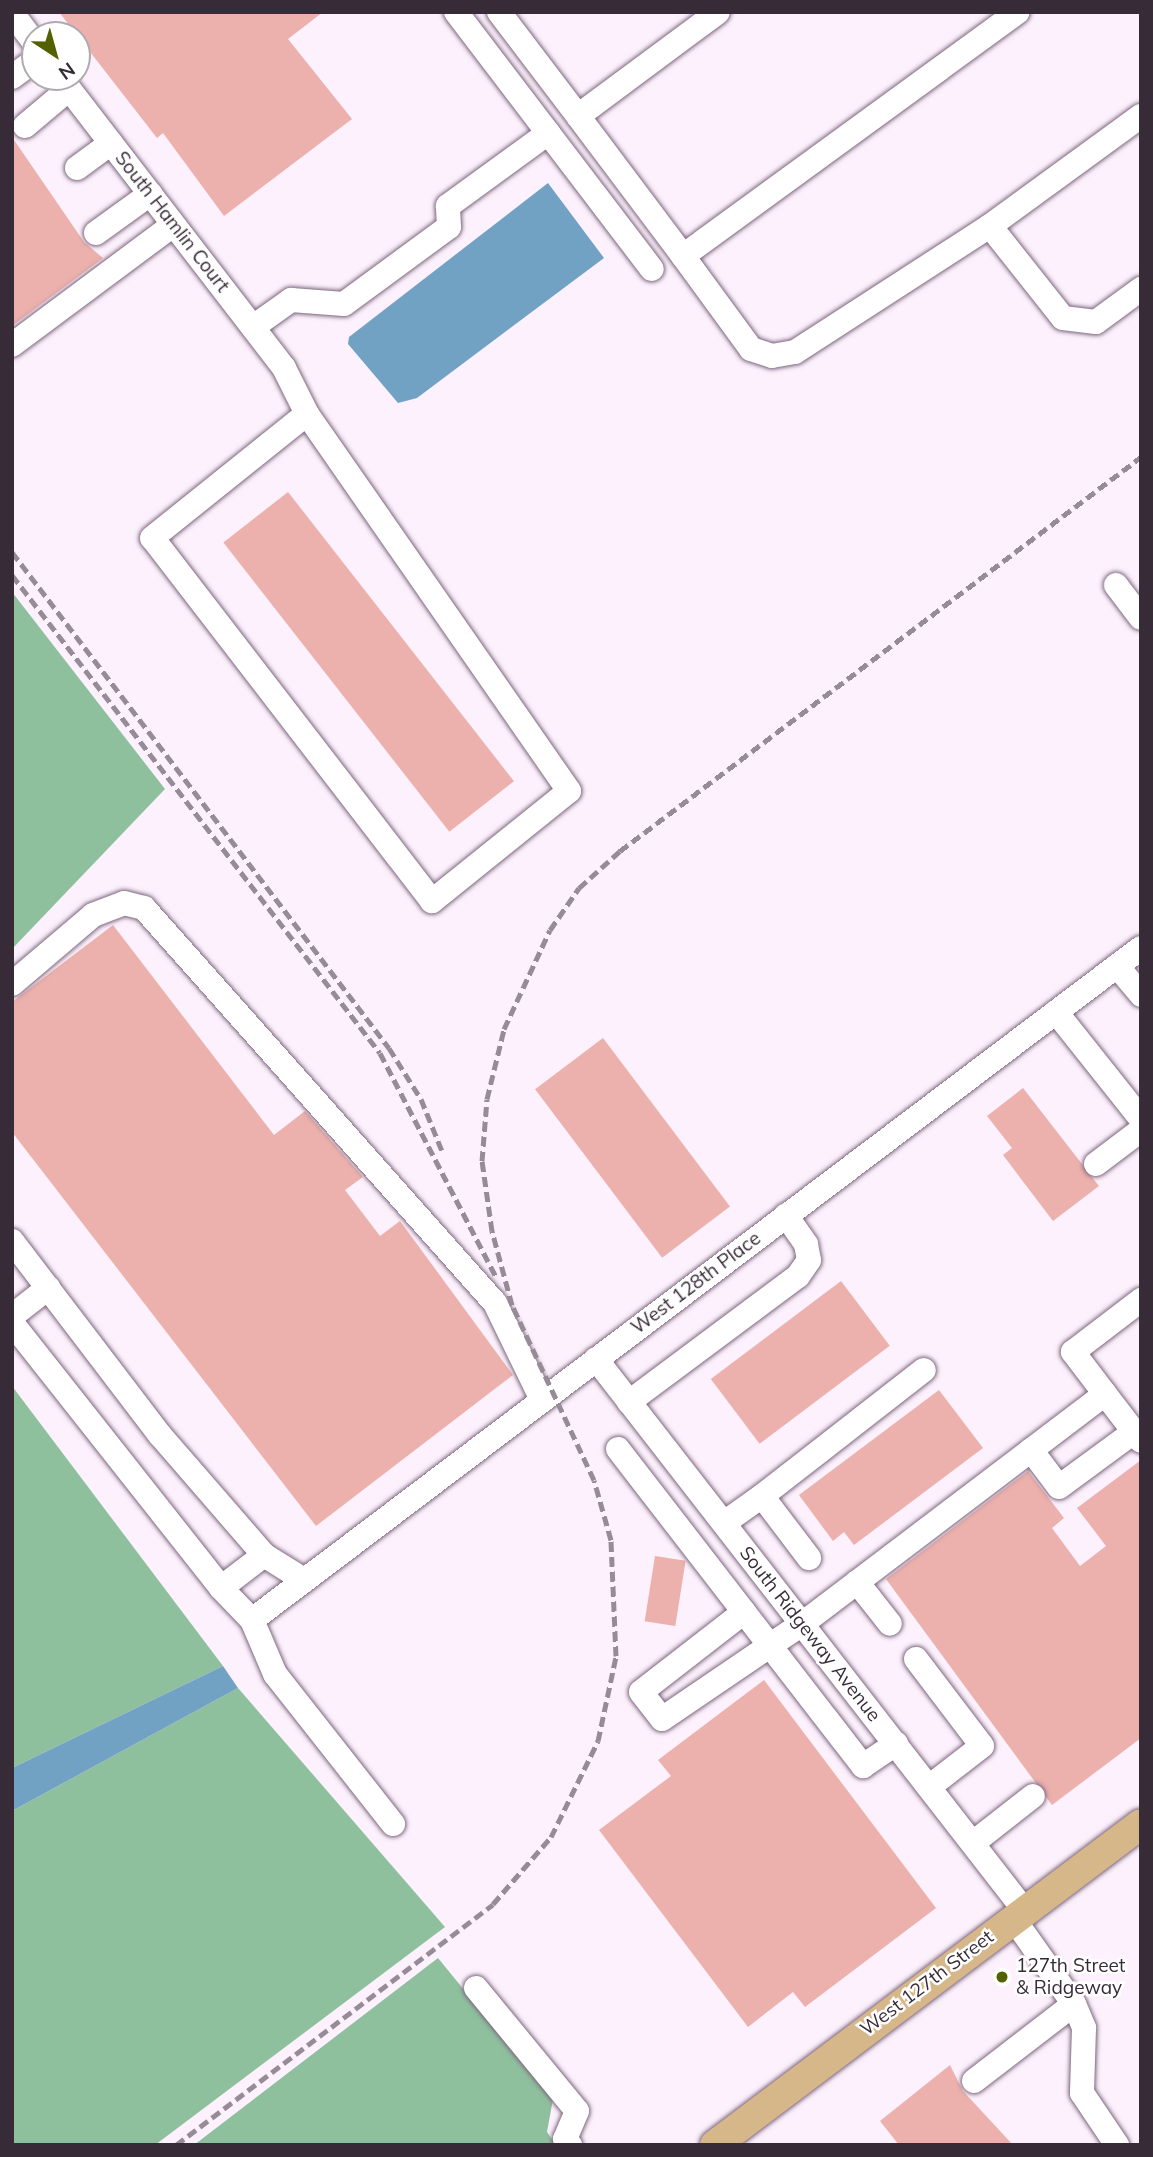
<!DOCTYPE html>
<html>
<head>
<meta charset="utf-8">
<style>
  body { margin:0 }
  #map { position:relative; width:1153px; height:2157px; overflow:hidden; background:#fcf1fc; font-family:Mulish,sans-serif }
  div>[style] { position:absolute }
  .forest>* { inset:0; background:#8fc09e }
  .water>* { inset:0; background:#72a2c3 }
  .building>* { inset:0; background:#ecb0ad; transform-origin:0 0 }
  .roads { filter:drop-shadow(0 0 2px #7e667e) drop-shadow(0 0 2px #7e667e) }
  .minor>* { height:24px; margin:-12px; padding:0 12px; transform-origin:12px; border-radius:12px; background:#fff }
  .major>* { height:30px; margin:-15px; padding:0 15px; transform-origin:15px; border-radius:15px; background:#d5b78a }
  .rail>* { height:5px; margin-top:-2.5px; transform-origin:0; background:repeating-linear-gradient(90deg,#968b96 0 10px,transparent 0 15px) }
  .dots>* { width:19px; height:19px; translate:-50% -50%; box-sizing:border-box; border:4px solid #fff; border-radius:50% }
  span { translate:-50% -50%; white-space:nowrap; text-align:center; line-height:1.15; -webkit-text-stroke:5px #fff; paint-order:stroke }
  .street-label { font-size:19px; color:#362b36 }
  .poi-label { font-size:19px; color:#362b36 }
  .left { translate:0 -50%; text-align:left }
  .frame { position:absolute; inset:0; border:14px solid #362b36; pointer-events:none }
  .north { position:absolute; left:21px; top:21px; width:70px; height:70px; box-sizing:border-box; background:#fff; border:2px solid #afaaaf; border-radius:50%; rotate:144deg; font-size:19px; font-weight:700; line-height:28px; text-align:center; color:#362b36 }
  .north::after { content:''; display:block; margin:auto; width:24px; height:32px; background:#536102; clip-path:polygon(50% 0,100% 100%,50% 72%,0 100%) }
</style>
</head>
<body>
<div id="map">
  <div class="forest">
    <div style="clip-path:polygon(12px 592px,165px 789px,12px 949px)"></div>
    <div style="clip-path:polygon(12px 1386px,223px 1666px,12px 1768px)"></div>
    <div style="clip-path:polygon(238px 1688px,445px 1927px,155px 2145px,12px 2145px,12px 1811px)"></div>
    <div style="clip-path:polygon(438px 1958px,553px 2099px,547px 2132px,556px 2145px,194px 2145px)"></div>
  </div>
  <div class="water">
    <div style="clip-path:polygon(548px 183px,604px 258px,417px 398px,398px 403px,348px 344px,349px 337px)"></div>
    <div style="clip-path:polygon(223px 1666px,238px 1688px,12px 1811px,12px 1768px)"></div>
  </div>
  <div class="building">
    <div style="clip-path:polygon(59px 12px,323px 12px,288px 39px,352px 119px,224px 216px,163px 133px,157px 138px)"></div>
    <div style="clip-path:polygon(12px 137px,84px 242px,103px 258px,12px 326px)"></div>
    <div style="left:288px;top:492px;width:367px;height:82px;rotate:52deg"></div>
    <div style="clip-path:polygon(113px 925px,274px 1135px,305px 1111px,363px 1177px,345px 1190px,380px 1236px,400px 1221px,513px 1375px,316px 1526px,12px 1132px,12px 1002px)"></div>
    <div style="left:603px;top:1038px;width:211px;height:85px;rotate:53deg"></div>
    <div style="clip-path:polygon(1023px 1088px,1099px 1186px,1053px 1221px,1003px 1155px,1012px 1148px,987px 1116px)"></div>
    <div style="left:841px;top:1281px;width:81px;height:163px;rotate:53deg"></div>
    <div style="clip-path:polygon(939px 1390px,983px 1448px,854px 1545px,844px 1532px,833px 1541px,799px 1495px)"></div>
    <div style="clip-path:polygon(1141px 1460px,1141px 1738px,1052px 1805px,886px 1579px,1028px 1471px,1064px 1518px,1052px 1528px,1080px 1566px,1106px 1546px,1077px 1508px)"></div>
    <div style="left:655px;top:1556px;width:31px;height:66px;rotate:9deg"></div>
    <div style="clip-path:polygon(764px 1680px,936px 1908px,805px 2007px,793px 1992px,748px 2027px,599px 1830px,671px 1776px,658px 1760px)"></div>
    <div style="clip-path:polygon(950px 2065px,963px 2091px,1013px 2145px,899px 2145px,880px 2121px)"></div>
  </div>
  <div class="roads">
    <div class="minor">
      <div style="left:456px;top:12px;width:323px;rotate:52.7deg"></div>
      <div style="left:499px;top:12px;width:131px;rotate:52.8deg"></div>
      <div style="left:578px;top:116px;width:174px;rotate:-36.6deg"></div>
      <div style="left:12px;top:13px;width:39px;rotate:53deg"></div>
      <div style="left:12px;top:77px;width:29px;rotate:-36deg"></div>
      <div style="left:60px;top:77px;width:367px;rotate:52.4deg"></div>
      <div style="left:284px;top:368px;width:51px;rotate:63.4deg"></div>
      <div style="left:307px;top:414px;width:459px;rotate:55.2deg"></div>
      <div style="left:569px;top:791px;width:176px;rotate:141.2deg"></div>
      <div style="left:432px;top:901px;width:458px;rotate:-127.6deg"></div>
      <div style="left:152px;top:538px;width:198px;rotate:-38.7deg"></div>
      <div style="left:578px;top:116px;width:175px;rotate:53.1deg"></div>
      <div style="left:683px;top:256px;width:414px;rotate:-36.1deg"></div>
      <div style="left:25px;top:126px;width:57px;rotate:-40.1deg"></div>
      <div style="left:77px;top:168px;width:42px;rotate:-36.3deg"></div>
      <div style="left:990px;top:226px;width:117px;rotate:51.6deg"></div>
      <div style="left:1063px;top:318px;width:33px;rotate:7deg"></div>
      <div style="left:1096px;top:322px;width:56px;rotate:-36.3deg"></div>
      <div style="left:96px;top:233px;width:67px;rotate:-35.8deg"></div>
      <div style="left:683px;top:256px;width:115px;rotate:53.8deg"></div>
      <div style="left:751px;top:349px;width:22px;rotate:18deg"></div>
      <div style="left:772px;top:356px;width:23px;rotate:-10deg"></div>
      <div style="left:795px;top:352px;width:232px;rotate:-32.9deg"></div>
      <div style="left:990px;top:226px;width:187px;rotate:-36.1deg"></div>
      <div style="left:253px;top:327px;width:47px;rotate:-35.4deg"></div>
      <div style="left:291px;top:300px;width:53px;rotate:4.3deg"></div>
      <div style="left:344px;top:304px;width:130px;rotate:-36.3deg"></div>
      <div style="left:449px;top:227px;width:21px;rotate:-93deg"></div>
      <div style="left:448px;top:206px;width:124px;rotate:-36.1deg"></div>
      <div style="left:12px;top:345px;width:201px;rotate:-36.7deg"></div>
      <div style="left:1116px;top:585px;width:41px;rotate:52.9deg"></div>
      <div style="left:1117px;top:966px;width:38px;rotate:50deg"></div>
      <div style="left:12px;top:984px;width:106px;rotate:-40.4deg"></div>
      <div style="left:93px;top:915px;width:33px;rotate:-21deg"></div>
      <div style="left:124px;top:903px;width:21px;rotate:14deg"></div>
      <div style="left:144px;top:908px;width:528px;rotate:48.38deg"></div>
      <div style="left:495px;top:1303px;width:108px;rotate:64.1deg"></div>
      <div style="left:1056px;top:1012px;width:137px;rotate:51.5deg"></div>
      <div style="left:1096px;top:1164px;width:56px;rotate:-37.1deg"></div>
      <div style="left:12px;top:1241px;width:244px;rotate:52.7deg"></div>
      <div style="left:160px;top:1435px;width:159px;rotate:49.1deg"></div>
      <div style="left:12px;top:1316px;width:46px;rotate:-37.9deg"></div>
      <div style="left:12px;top:1323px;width:337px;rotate:51.7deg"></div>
      <div style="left:596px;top:1359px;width:698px;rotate:52.16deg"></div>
      <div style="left:1105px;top:1394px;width:53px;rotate:-127.3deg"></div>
      <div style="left:1073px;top:1352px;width:86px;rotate:-37.4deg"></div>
      <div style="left:629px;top:1402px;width:211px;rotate:-36.7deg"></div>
      <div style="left:798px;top:1276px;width:19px;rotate:-55deg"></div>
      <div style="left:809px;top:1260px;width:16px;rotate:-101deg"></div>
      <div style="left:806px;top:1244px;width:35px;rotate:-125deg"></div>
      <div style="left:618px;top:1449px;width:401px;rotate:52.3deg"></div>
      <div style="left:863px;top:1766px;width:40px;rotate:-34deg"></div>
      <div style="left:1031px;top:1450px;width:46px;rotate:52.9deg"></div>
      <div style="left:1059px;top:1487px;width:93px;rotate:-36.3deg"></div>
      <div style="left:762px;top:1496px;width:205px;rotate:-37.9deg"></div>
      <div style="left:724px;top:1523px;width:47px;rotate:-35.4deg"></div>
      <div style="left:762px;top:1496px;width:78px;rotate:52.8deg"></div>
      <div style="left:304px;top:1580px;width:47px;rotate:-148deg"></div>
      <div style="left:264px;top:1555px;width:54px;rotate:142.5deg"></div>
      <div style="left:221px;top:1588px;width:45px;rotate:45.9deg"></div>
      <div style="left:252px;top:1620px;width:59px;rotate:66.9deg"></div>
      <div style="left:275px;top:1674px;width:191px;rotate:51.8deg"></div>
      <div style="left:857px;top:1582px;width:53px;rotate:51.8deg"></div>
      <div style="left:744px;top:1612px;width:130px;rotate:142.2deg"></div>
      <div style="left:641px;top:1692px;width:34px;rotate:52deg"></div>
      <div style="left:662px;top:1719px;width:169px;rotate:-34.2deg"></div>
      <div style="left:802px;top:1624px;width:380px;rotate:-37.2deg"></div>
      <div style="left:1105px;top:1394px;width:59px;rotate:52.5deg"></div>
      <div style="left:252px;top:1620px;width:1114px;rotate:-37.09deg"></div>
      <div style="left:916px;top:1659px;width:109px;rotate:52.8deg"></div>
      <div style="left:982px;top:1746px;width:67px;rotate:142.3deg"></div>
      <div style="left:973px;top:1843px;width:76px;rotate:-38.1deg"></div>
      <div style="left:1013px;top:1918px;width:105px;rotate:54.7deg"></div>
      <div style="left:1074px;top:2004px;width:26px;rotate:67deg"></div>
      <div style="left:1084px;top:2028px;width:65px;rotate:91.8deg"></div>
      <div style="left:1082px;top:2093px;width:63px;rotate:56.1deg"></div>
      <div style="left:476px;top:1988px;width:159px;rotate:50.6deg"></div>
      <div style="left:577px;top:2111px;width:30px;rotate:113deg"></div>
      <div style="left:565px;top:2139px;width:8px;rotate:50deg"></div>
      <div style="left:974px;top:2081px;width:126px;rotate:-37.6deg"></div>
    </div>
    <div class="major">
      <div style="left:715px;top:2145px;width:533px;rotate:-37deg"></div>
    </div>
  </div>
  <div class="rail">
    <div style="left:12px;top:552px;width:623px;rotate:52.76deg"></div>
    <div style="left:389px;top:1048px;width:60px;rotate:57.9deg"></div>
    <div style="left:421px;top:1099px;width:56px;rotate:68deg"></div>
    <div style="left:12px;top:575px;width:603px;rotate:52.41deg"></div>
    <div style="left:380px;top:1053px;width:252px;rotate:62.6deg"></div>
    <div style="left:176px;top:2145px;width:398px;rotate:-37.2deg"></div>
    <div style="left:493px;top:1904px;width:89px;rotate:-49.1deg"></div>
    <div style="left:551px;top:1837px;width:107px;rotate:-63.9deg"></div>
    <div style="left:598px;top:1741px;width:87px;rotate:-78deg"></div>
    <div style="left:616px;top:1656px;width:116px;rotate:-92.5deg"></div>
    <div style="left:611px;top:1540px;width:62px;rotate:-105.8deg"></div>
    <div style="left:594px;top:1480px;width:193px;rotate:-115.1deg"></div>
    <div style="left:512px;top:1305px;width:77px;rotate:-105.1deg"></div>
    <div style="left:492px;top:1231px;width:71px;rotate:-98.1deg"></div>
    <div style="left:482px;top:1161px;width:62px;rotate:-85.4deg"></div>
    <div style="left:487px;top:1099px;width:72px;rotate:-76.3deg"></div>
    <div style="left:504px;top:1029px;width:109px;rotate:-65.1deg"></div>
    <div style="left:550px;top:930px;width:51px;rotate:-55.4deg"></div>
    <div style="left:579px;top:888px;width:55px;rotate:-42.1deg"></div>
    <div style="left:620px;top:851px;width:653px;rotate:-37.1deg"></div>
  </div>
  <div class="dots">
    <div style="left:1002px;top:1977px;background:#536102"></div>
  </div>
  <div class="street-label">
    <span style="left:172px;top:222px;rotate:52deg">South Hamlin Court</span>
    <span style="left:696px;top:1283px;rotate:-37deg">West 128th Place</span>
    <span style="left:810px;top:1634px;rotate:52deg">South Ridgeway Avenue</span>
    <span style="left:927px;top:1983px;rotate:-37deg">West 127th Street</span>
  </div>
  <div class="poi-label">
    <span class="left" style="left:1016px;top:1977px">127th Street<br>&amp; Ridgeway</span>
  </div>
  <div class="frame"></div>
  <div class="north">N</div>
</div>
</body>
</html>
